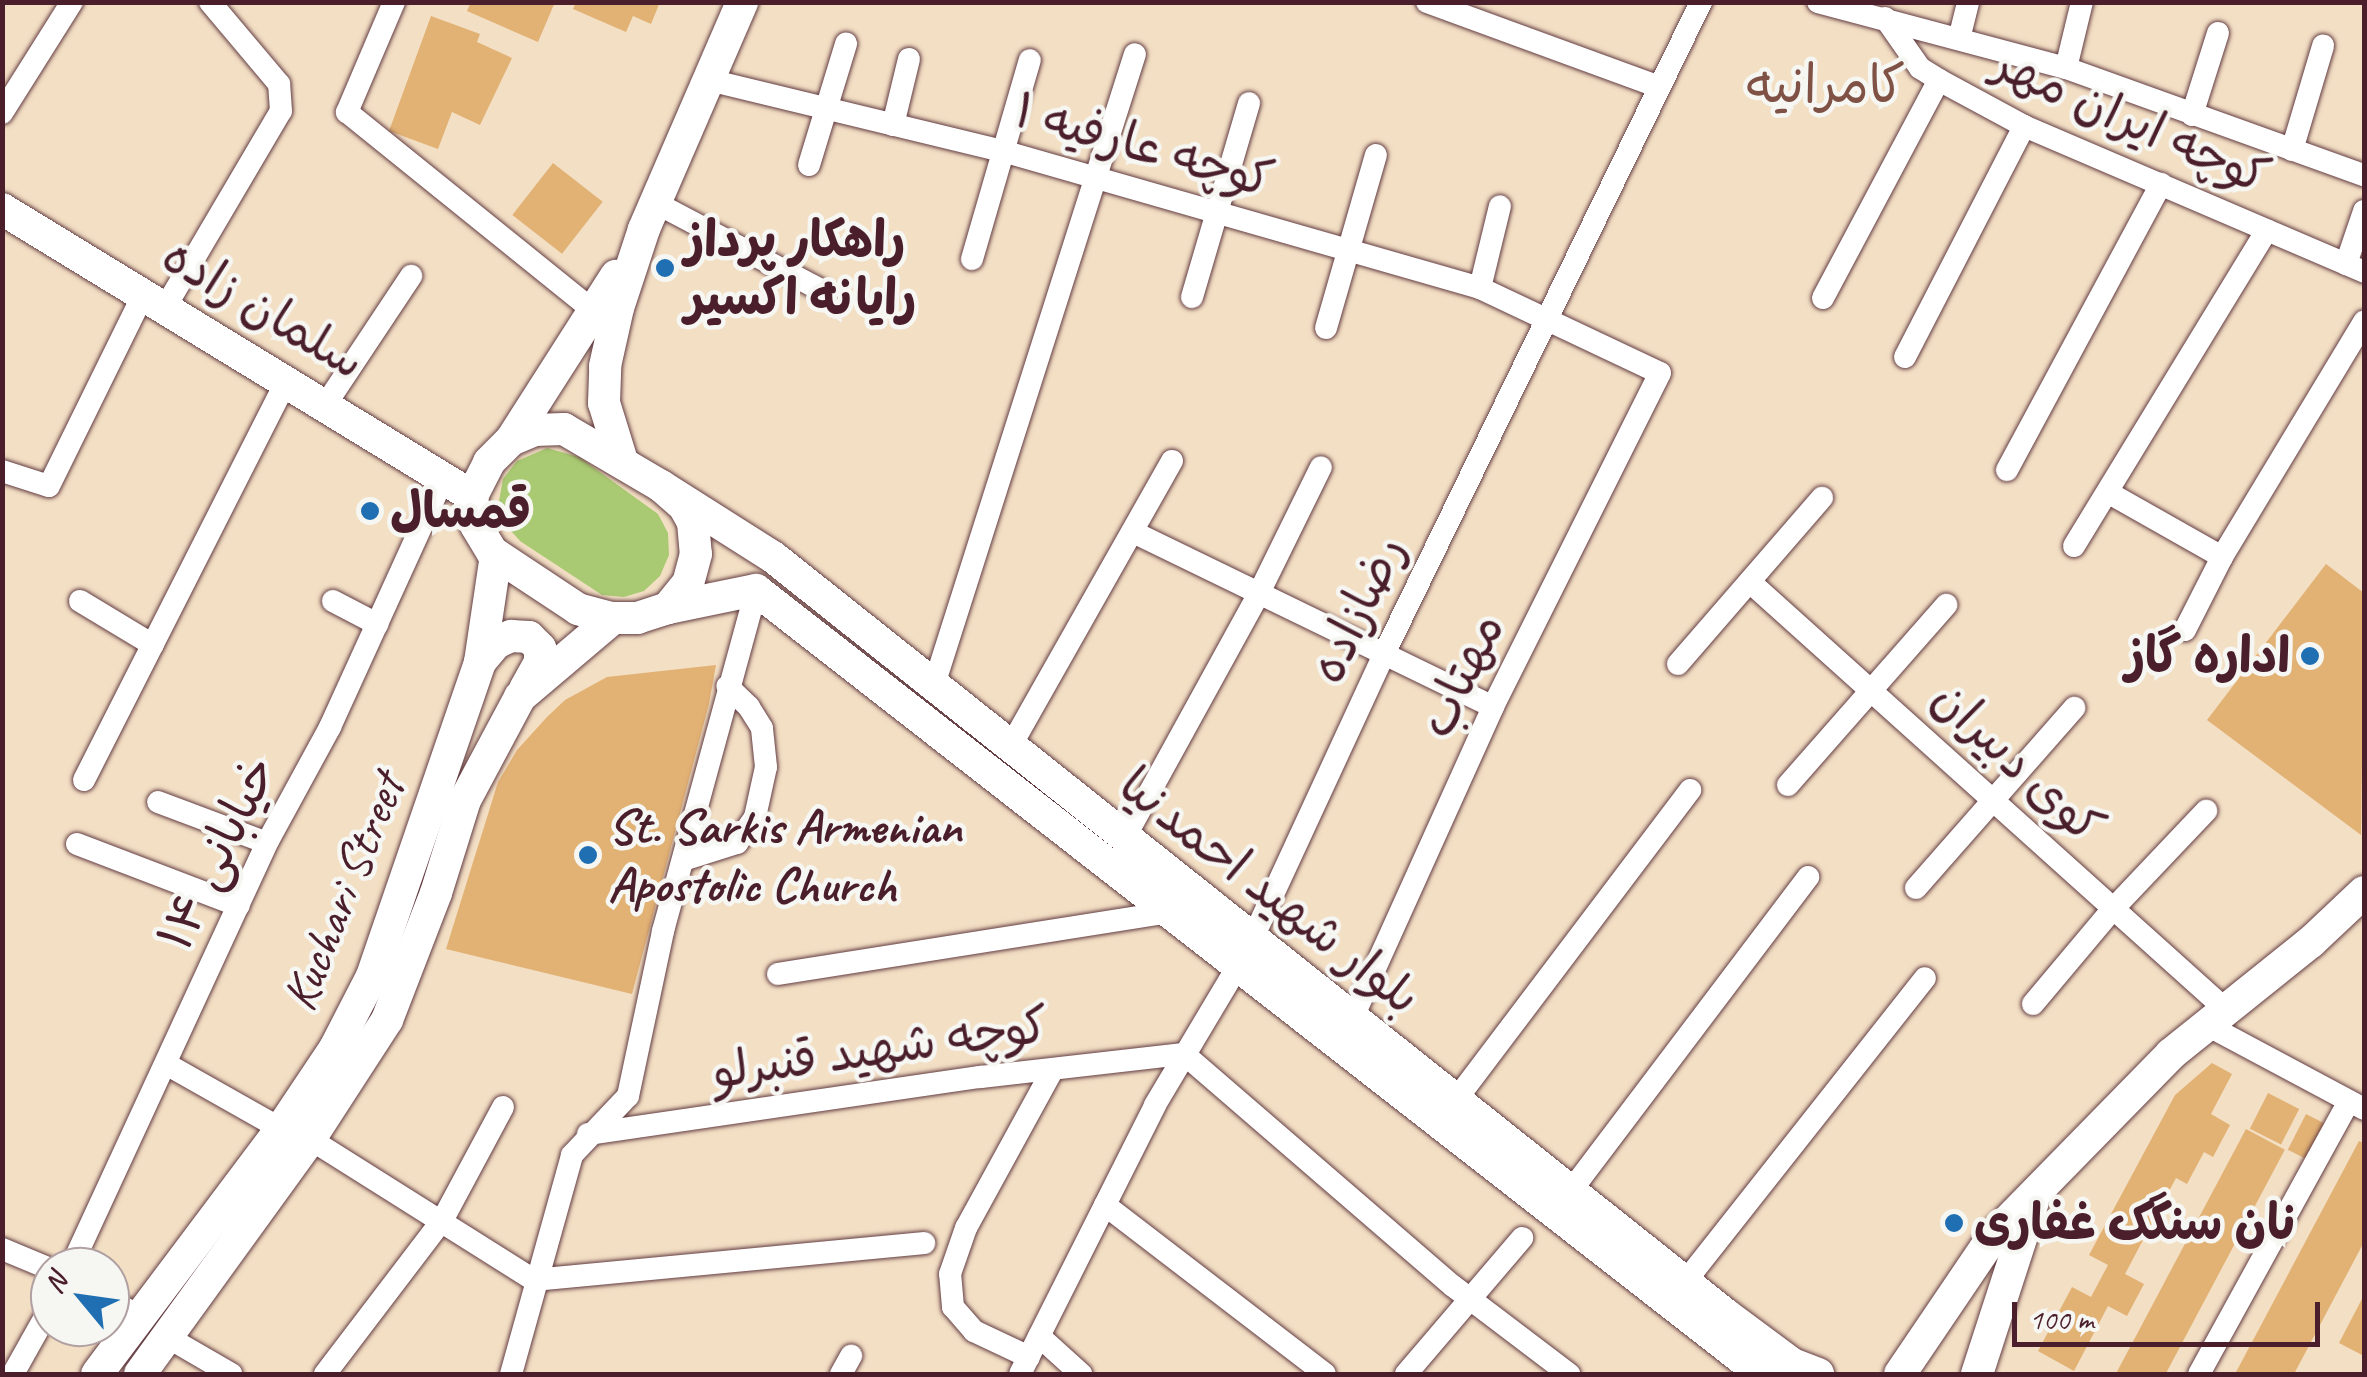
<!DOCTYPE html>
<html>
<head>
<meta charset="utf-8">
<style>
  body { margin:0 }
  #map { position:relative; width:2367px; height:1377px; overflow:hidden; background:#f3dfc4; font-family:Caveat,"Playpen Sans Arabic",sans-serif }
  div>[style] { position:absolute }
  .green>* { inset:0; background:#a9ca72 }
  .building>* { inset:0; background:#e2b174; transform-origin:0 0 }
  .roads { filter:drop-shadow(0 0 2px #633c42) drop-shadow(0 0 2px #633c42) }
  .street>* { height:22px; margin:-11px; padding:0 11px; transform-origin:11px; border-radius:11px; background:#fff }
  .secondary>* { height:32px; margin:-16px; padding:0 16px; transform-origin:16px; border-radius:16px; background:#fff }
  .dots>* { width:28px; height:28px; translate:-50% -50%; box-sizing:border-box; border:5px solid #f6f6f2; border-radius:50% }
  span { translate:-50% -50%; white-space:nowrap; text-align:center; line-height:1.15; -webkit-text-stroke:9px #f6f6f2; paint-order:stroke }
  .street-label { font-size:50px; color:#4a1f2b }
  .poi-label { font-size:50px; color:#4a1f2b; font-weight:700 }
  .left { translate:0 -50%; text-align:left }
  .right { translate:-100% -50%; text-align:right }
  .neighbourhood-label { font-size:52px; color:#7f5245 }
  .frame { position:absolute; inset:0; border:5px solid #4a1f2b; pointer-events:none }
  .north { position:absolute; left:30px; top:1247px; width:100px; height:100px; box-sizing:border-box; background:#f6f6f2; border:2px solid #b1a0a2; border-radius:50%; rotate:299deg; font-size:28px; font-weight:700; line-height:40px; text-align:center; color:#4a1f2b }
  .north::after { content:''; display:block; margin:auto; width:35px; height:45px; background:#1f6fb2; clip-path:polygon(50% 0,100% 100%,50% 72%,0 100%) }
  .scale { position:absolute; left:2012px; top:1302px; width:308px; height:45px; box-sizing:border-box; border:5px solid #4a1f2b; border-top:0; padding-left:12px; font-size:30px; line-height:35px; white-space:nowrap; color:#4a1f2b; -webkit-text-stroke:8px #f6f6f2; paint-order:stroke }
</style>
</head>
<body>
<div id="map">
  <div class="green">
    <div style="clip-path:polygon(547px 448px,579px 457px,658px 514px,668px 533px,669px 555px,660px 576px,644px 591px,624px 597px,602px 595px,520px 541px,505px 524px,499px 501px,503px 479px,517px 461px)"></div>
  </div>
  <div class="building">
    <div style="clip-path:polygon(471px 2px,555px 2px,538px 42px,467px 11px)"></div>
    <div style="clip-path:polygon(576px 2px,660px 2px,651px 24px,633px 16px,626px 32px,573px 9px)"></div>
    <div style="clip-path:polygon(431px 16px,480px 34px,477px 42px,512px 58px,480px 125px,452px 112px,438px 149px,389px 131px)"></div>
    <div style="left:553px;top:163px;width:63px;height:66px;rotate:38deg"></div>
    <div style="clip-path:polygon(2326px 564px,2364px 593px,2361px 835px,2207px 720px)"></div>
    <div style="clip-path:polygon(716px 665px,709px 704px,632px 994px,446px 949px,498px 782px,517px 750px,547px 717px,565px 700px,607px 677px)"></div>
    <div style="clip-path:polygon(2212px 1063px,2232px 1074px,2211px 1114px,2230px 1125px,2213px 1157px,2204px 1152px,2187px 1184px,2176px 1178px,2125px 1274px,2144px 1284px,2127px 1316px,2108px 1306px,2074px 1371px,2038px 1351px,2072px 1287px,2091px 1297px,2108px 1265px,2089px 1255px,2175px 1095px)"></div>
    <div style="left:2268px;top:1093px;width:35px;height:40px;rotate:27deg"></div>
    <div style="left:2306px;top:1114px;width:29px;height:40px;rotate:27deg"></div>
    <div style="left:2246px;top:1129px;width:44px;height:278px;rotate:28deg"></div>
    <div style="clip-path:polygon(2359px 1141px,2364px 1143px,2364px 1242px,2294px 1374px,2235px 1374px)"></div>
    <div style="clip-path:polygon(2364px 1295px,2364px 1356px,2339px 1343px)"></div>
  </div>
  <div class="roads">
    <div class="street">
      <div style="left:394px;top:2px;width:120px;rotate:113.1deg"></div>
      <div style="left:347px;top:112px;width:317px;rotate:38.9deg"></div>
      <div style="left:1427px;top:2px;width:247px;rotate:20.1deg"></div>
      <div style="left:1818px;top:2px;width:257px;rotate:14.9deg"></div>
      <div style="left:2066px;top:68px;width:317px;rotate:19.8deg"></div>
      <div style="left:1885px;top:18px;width:61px;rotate:55deg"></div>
      <div style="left:1920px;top:68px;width:22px;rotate:32deg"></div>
      <div style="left:1939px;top:80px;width:97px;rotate:28.4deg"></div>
      <div style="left:2024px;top:126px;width:370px;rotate:23.2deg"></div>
      <div style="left:1959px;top:39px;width:38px;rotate:-76deg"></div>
      <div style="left:2066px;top:68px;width:68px;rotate:-76.4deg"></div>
      <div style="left:709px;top:80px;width:306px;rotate:13.6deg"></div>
      <div style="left:1006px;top:152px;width:493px;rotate:16deg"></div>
      <div style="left:1480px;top:288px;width:199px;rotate:25.3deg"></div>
      <div style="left:1660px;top:373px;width:373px;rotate:116.6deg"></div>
      <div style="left:1493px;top:707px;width:343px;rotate:114.3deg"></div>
      <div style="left:2px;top:113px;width:131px;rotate:-57.8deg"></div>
      <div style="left:2192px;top:115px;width:86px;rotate:-72.4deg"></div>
      <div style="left:893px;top:125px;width:68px;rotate:-76.4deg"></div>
      <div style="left:2292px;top:150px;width:109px;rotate:-73.4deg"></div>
      <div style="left:809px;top:165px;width:127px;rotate:-73deg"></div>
      <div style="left:656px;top:203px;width:191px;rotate:27.8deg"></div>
      <div style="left:972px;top:259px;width:207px;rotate:-73.8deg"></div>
      <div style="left:2346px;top:264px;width:56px;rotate:-71.2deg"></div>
      <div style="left:1480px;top:288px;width:84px;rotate:-76.3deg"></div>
      <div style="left:1192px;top:297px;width:202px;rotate:-73.6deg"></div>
      <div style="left:1823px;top:298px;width:247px;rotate:-62deg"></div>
      <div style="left:166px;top:306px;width:226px;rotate:-59.5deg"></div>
      <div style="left:281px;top:111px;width:27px;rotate:-94deg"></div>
      <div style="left:279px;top:84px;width:107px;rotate:-130.1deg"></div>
      <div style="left:1326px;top:328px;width:180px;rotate:-73.9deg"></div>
      <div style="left:1905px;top:357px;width:260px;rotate:-62.7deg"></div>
      <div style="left:326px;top:404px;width:154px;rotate:-56.4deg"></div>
      <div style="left:2007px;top:470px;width:325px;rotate:-61.7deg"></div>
      <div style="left:2px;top:471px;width:49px;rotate:17.7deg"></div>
      <div style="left:49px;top:486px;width:215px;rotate:-63.8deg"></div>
      <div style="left:2109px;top:493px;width:130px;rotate:29.5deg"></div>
      <div style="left:1135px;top:533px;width:398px;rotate:25.9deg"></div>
      <div style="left:2074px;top:546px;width:370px;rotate:-58.6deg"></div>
      <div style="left:1750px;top:582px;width:639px;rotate:41.95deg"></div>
      <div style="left:80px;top:601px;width:85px;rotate:31.1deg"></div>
      <div style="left:333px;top:601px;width:50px;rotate:27.6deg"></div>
      <div style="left:2185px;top:630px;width:82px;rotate:-63.1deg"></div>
      <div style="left:2222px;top:557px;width:275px;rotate:-58.9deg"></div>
      <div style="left:1678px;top:664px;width:220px;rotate:-49.1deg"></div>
      <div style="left:933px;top:688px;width:665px;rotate:-72.33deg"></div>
      <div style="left:1009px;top:749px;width:331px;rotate:-60.5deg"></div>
      <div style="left:84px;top:780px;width:449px;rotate:-63.1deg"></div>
      <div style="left:1788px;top:785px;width:240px;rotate:-48.7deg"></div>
      <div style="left:158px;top:802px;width:116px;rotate:20.6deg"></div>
      <div style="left:1124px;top:839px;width:281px;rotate:-61.2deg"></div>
      <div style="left:1259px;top:593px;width:140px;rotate:-63.8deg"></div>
      <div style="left:77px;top:844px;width:173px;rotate:20.9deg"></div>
      <div style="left:683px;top:860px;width:57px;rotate:-17.5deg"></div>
      <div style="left:737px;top:843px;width:32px;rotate:-55deg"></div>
      <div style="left:755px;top:817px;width:51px;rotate:-77.6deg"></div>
      <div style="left:766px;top:767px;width:39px;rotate:-96deg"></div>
      <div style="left:762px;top:728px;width:25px;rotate:-122deg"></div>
      <div style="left:749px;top:707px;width:30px;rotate:-136deg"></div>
      <div style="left:1916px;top:888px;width:240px;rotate:-48.7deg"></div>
      <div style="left:1252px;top:940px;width:315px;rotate:-65.2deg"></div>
      <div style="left:1384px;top:654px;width:725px;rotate:-64.07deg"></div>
      <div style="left:778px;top:974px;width:396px;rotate:-9deg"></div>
      <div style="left:2033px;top:1004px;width:123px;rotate:-50deg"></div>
      <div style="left:2112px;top:910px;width:137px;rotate:-46.5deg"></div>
      <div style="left:2207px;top:1025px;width:178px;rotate:28.1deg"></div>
      <div style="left:168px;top:1065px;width:130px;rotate:29.5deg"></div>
      <div style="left:1455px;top:1101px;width:390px;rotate:-52.9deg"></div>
      <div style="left:588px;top:1134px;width:397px;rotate:-8.3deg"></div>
      <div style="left:981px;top:1077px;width:204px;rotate:-6.5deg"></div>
      <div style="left:1184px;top:1054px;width:355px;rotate:40.8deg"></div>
      <div style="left:1453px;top:1286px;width:146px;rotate:37.2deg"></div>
      <div style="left:310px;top:1139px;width:265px;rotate:32.2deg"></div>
      <div style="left:534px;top:1280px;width:392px;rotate:-5.4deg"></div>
      <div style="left:1570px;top:1192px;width:395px;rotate:-52.9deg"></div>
      <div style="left:1105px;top:1205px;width:277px;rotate:37.5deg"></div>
      <div style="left:2px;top:1249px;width:52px;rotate:22.6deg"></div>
      <div style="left:71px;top:1267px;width:472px;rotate:-65.2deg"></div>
      <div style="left:269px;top:839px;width:128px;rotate:-61.4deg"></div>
      <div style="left:330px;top:727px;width:275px;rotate:-65.5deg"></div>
      <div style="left:1685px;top:1282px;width:387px;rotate:-51.7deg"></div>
      <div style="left:110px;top:1300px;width:35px;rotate:29deg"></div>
      <div style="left:1039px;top:1336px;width:57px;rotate:42.1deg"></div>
      <div style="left:169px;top:1338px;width:72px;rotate:30.1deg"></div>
      <div style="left:1029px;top:1357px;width:61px;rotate:-154.7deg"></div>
      <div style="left:974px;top:1331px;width:32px;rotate:-131deg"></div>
      <div style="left:953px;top:1307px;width:33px;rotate:-95deg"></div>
      <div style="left:950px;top:1274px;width:49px;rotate:-70.8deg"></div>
      <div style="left:966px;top:1228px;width:181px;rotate:-61.3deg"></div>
      <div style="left:13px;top:1374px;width:76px;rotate:-60.7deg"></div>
      <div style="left:325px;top:1374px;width:195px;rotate:-52.7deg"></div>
      <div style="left:443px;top:1219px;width:127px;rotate:-61.8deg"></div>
      <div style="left:511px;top:1374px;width:227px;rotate:-74.4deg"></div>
      <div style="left:572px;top:1155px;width:81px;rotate:-46.5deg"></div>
      <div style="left:628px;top:1096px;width:169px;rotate:-78deg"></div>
      <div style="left:663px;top:931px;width:353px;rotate:-74.7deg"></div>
      <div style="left:841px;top:1374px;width:21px;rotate:-61deg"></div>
      <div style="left:1020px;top:1374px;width:301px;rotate:-63.3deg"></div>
      <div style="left:1155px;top:1105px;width:162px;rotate:-59.2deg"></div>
      <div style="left:1406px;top:1374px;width:179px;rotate:-49.5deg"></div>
      <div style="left:2199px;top:1374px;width:311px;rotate:-61.2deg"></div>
    </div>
    <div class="secondary">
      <div style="left:2px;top:209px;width:551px;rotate:31.41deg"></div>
      <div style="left:511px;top:440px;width:195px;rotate:-57.4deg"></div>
      <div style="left:622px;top:461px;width:61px;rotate:-107.2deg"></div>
      <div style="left:604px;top:403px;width:37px;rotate:-88deg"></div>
      <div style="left:605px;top:366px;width:59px;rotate:-77.4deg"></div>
      <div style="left:618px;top:308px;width:83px;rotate:-71.8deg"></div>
      <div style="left:644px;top:229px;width:247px;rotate:-66.6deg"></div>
      <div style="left:661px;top:486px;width:30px;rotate:41deg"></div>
      <div style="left:684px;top:506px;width:18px;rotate:61deg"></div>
      <div style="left:693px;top:522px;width:32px;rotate:85deg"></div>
      <div style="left:696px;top:554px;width:30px;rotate:105deg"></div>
      <div style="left:688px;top:583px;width:32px;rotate:129deg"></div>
      <div style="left:668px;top:608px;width:32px;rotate:162deg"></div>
      <div style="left:638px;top:618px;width:27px;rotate:180deg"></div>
      <div style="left:611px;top:618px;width:34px;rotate:-165deg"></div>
      <div style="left:578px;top:609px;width:103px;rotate:-146.5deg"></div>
      <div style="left:492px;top:552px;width:31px;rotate:-121deg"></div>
      <div style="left:476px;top:525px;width:29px;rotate:-98deg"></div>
      <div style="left:472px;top:496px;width:38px;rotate:-63deg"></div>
      <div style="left:489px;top:462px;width:31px;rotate:-45deg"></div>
      <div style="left:511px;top:440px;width:25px;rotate:-23deg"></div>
      <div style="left:534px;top:430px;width:30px;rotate:-2deg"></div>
      <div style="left:564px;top:429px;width:113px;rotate:30.4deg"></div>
      <div style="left:661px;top:486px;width:133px;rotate:32.4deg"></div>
      <div style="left:773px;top:557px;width:1216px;rotate:38.49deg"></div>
      <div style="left:1725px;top:1314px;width:84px;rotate:36.7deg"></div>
      <div style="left:1792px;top:1364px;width:28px;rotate:21deg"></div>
      <div style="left:668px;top:608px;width:90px;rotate:-11.6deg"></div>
      <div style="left:756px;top:590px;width:1275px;rotate:37.93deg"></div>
      <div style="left:480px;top:662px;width:25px;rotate:-50deg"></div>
      <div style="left:496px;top:643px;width:17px;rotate:-25deg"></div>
      <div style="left:511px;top:636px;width:18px;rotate:3deg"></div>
      <div style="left:529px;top:637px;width:16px;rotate:45deg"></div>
      <div style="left:540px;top:648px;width:14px;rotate:90deg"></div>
      <div style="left:540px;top:662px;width:31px;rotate:119deg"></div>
      <div style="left:97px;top:1374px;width:306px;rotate:-53.1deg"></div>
      <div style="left:281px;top:1129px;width:97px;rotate:-56.3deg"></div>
      <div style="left:335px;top:1048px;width:81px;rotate:-62.8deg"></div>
      <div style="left:372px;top:976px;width:332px;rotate:-71deg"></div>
      <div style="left:480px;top:662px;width:108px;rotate:-81.5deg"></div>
      <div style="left:140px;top:1374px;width:290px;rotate:-54.1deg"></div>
      <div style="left:310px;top:1139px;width:142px;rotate:-57.1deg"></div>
      <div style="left:387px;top:1020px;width:136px;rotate:-68.9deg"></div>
      <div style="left:436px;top:893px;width:97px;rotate:-72.7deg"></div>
      <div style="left:465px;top:800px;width:117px;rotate:-61.9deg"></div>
      <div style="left:520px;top:697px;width:122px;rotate:-40.3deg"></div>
      <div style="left:1900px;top:1374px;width:168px;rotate:-55.9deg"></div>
      <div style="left:1994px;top:1235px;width:253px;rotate:-45.6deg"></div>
      <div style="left:2171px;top:1054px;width:179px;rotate:-38.7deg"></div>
      <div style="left:2311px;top:942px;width:73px;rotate:-43.3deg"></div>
      <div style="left:1977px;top:1374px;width:181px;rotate:-72deg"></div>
    </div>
  </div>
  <div class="dots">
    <div style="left:665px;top:268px;background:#1f6fb2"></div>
    <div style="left:370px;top:511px;background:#1f6fb2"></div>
    <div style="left:2310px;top:656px;background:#1f6fb2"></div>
    <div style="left:588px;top:855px;background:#1f6fb2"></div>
    <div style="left:1954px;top:1223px;background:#1f6fb2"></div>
  </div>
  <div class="street-label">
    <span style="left:2132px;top:120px;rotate:24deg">کوچه ایران مهر</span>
    <span style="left:1144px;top:145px;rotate:16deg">کوچه عارفیه ۱</span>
    <span style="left:264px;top:308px;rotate:31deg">سلمان زاده</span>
    <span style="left:1357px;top:609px;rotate:-64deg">رضازاده</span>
    <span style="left:1461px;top:675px;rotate:-64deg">مهتاب</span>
    <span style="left:2018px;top:762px;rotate:43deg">کوی دبیران</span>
    <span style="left:217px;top:853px;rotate:-64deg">خیابانی ۱۴</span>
    <span style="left:1270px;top:891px;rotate:38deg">بلوار شهید احمدنیا</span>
    <span style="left:343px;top:892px;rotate:-68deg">Kuchari Street</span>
    <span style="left:880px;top:1048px;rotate:-8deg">کوچه شهید قنبرلو</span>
  </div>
  <div class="poi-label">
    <span class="left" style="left:685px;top:268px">راهکار پرداز<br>رایانه اکسیر</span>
    <span class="left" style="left:390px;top:511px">قمسال</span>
    <span class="right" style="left:2290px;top:656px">اداره گاز</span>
    <span class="left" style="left:608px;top:855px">St. Sarkis Armenian<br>Apostolic Church</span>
    <span class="left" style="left:1974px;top:1223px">نان سنگک غفاری</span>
  </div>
  <div class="neighbourhood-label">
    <span style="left:1826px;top:86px">کامرانیه</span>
  </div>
  <div class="frame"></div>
  <div class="north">N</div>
  <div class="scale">100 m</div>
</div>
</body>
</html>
